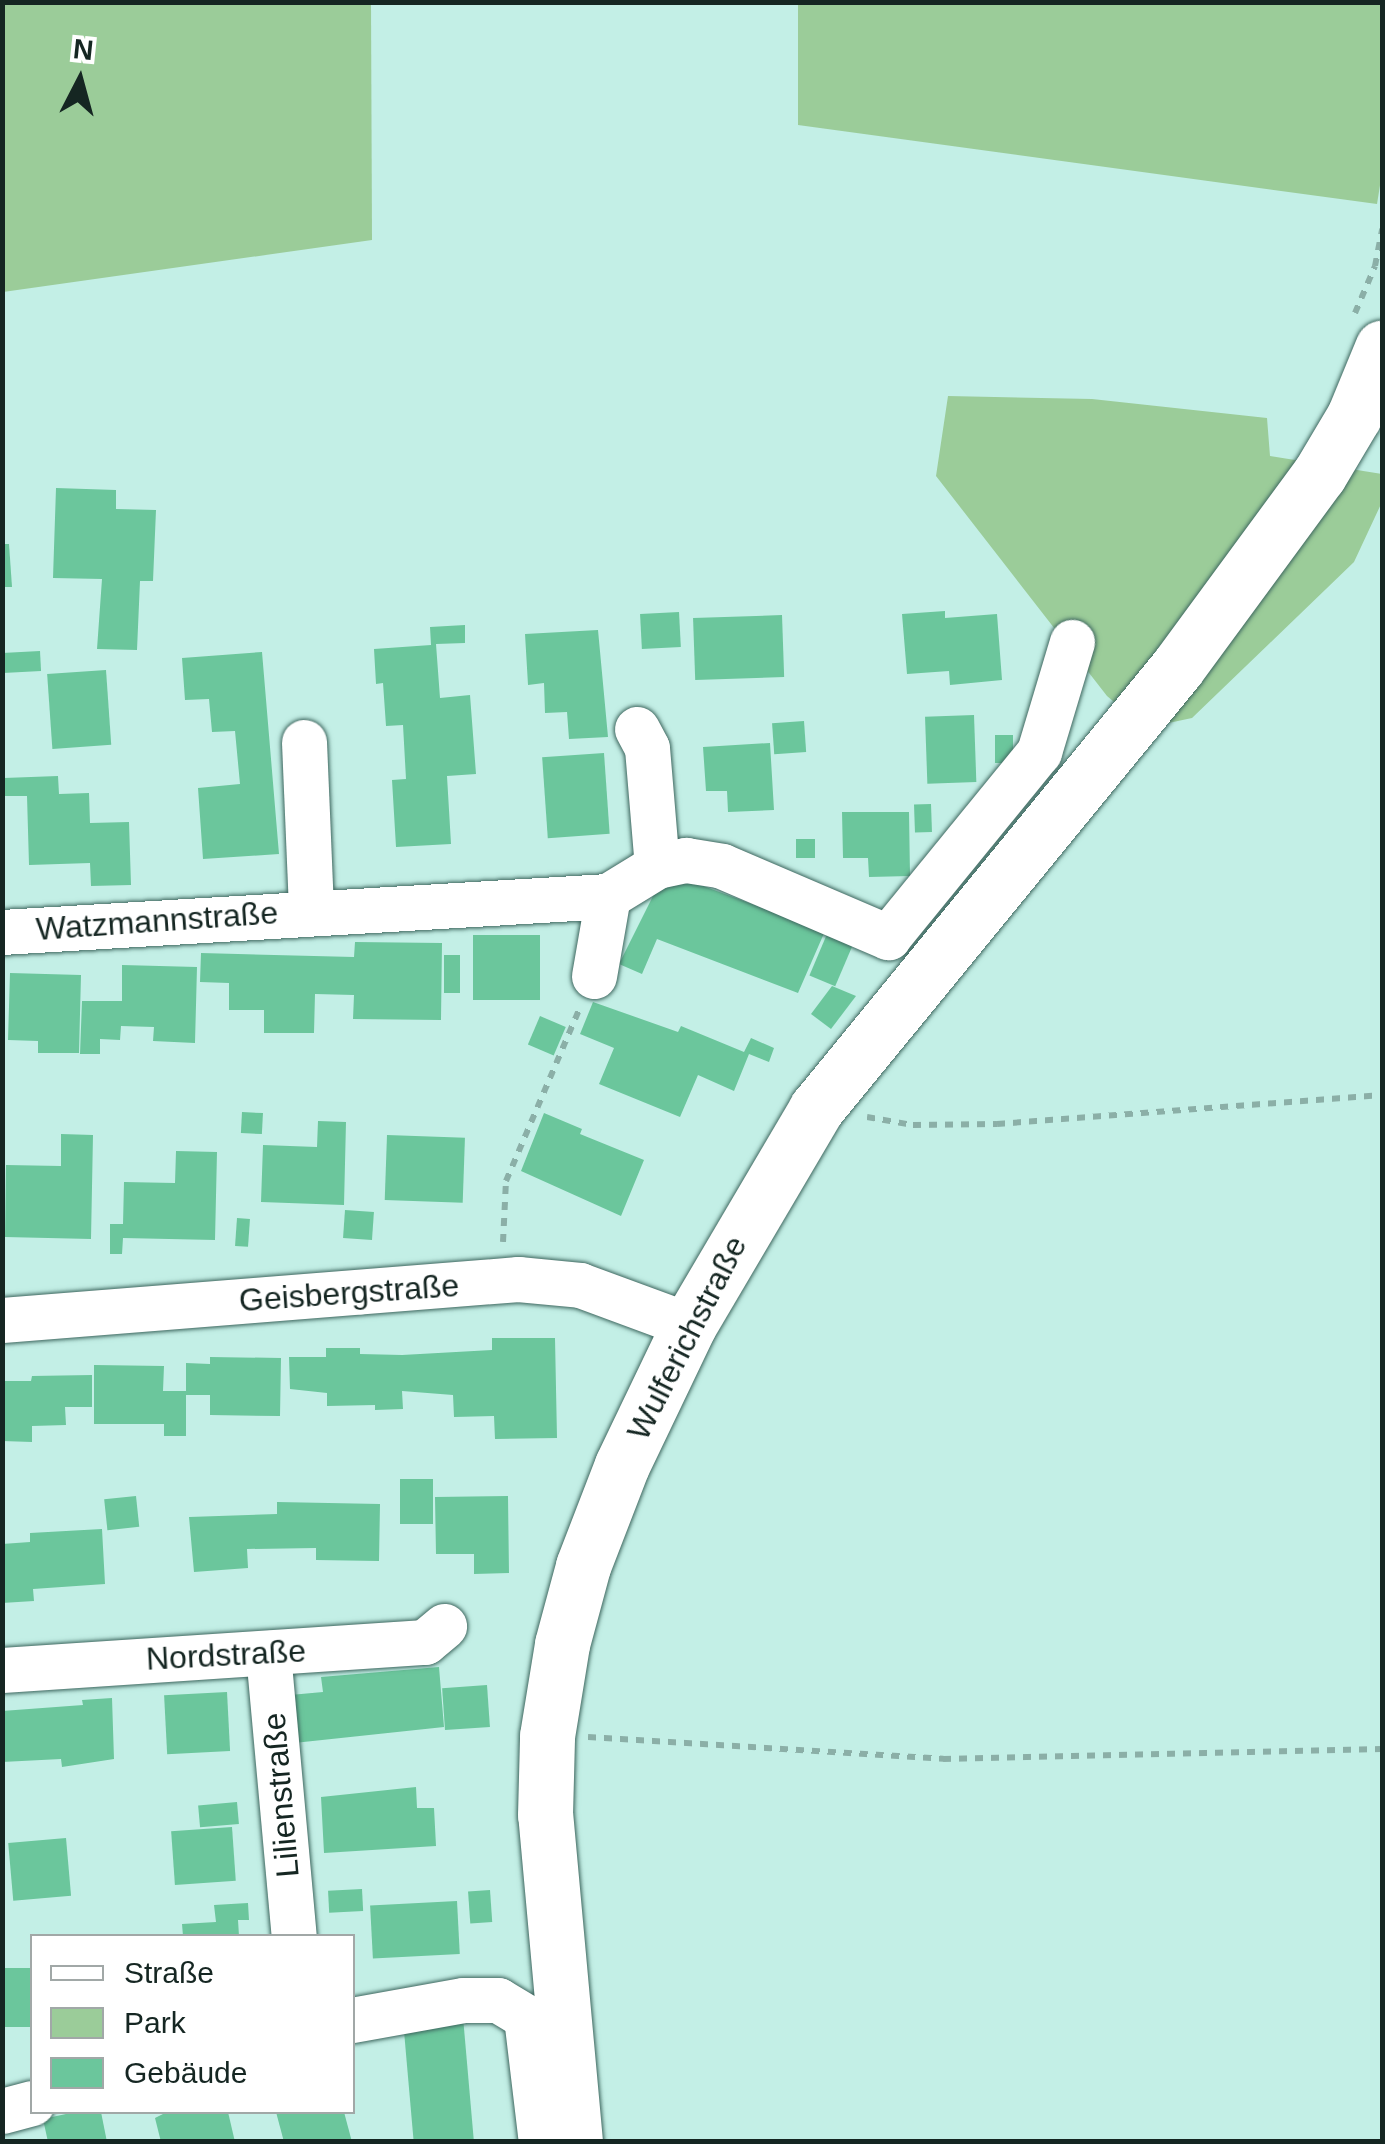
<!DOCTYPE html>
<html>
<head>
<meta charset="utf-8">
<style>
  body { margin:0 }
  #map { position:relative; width:1385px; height:2144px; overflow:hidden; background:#c3efe6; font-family:Arial,sans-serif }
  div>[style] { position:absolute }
  .green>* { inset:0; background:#9bcc99 }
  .building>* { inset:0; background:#6bc69c; transform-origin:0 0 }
  .path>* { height:6px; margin-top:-3px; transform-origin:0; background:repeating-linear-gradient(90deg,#8bafa7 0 8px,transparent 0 16px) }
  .roads { filter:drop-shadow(0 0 2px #3e675f) drop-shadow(0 0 2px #3e675f) }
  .minor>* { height:45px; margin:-22.5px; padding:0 22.5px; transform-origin:22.5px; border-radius:22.5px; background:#fff }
  .major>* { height:55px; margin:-27.5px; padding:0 27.5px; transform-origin:27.5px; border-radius:27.5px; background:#fff }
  span { translate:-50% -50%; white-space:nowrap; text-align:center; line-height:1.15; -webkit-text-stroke:9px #fff; paint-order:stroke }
  .street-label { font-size:32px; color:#152622 }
  .frame { position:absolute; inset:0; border:5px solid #152622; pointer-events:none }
  .legend { position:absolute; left:30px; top:1934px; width:325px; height:180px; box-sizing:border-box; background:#fff; border:2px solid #a1a8a7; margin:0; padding:12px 18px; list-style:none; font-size:30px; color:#152622 }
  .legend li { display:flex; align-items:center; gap:20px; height:50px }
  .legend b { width:50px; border:2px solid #a1a8a7 }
  .north { position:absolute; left:30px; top:30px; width:100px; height:100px; -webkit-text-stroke:8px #fff; paint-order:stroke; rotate:6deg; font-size:28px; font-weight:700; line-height:40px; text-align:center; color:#152622 }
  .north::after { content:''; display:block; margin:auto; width:35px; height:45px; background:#152622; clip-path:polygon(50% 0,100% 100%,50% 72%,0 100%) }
</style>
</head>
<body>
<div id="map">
  <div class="green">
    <div style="clip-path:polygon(2px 3px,371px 3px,372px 240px,3px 292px)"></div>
    <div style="clip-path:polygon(798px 3px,1382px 3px,1382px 173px,1377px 204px,798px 125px)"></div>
    <div style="clip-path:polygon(948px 396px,1092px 399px,1267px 418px,1270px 456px,1382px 474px,1382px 502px,1354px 562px,1192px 718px,1145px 728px,1107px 696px,936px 476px)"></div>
  </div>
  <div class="building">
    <div style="clip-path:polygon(56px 488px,116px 490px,116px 509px,156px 510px,153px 581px,140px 581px,137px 650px,97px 649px,102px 579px,53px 578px)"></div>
    <div style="clip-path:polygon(2px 544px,9px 544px,12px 587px,2px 587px)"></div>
    <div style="clip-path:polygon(945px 611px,945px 618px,997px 614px,1002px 680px,950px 685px,949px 671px,907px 674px,902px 614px)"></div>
    <div style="left:679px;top:612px;width:35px;height:39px;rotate:87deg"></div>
    <div style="left:782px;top:615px;width:62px;height:89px;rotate:88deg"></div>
    <div style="clip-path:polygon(465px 625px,465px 643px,436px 644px,440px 698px,470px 695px,476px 774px,447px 776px,451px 844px,396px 847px,392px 780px,406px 779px,403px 725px,386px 726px,383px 683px,376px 684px,374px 649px,431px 645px,430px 627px)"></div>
    <div style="clip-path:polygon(598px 630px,608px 737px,569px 739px,567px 712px,545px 713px,544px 683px,528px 685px,525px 634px)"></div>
    <div style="left:40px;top:651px;width:20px;height:38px;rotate:87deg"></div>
    <div style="clip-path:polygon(262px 652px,279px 854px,203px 859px,198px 788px,240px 784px,235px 731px,212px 732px,209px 699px,185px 700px,182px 658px)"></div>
    <div style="left:106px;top:670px;width:75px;height:59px;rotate:86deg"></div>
    <div style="left:974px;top:715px;width:67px;height:49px;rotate:88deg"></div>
    <div style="left:804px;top:721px;width:31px;height:32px;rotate:86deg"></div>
    <div style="left:995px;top:735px;width:18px;height:28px"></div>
    <div style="clip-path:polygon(770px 743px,774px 810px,728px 812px,727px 791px,706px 791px,703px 747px)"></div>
    <div style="left:604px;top:753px;width:81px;height:62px;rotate:86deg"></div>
    <div style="clip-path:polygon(58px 776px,59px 794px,89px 793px,90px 823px,129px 822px,131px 885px,91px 886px,90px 863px,29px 865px,27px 796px,4px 796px,4px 778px)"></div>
    <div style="left:931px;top:804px;width:28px;height:17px;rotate:88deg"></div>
    <div style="clip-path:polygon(842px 812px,909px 812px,910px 876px,869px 877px,868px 858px,843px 858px)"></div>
    <div style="left:796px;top:839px;width:19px;height:19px"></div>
    <div style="clip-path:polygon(671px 874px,825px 931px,798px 993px,657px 939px,642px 974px,619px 964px,653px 896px)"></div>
    <div style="left:827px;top:934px;width:28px;height:45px;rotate:23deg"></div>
    <div style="left:473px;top:935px;width:67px;height:65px"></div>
    <div style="clip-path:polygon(355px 942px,442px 943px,441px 1020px,353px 1019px,354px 995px,315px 994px,314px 1033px,264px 1033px,264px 1010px,229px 1010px,229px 983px,200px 982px,201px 953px,354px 957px)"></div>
    <div style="left:444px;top:955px;width:16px;height:38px"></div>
    <div style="clip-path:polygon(122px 965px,197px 967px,195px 1043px,153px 1041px,154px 1027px,121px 1026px,120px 1040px,100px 1039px,100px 1054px,80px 1054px,82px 1001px,122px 1001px)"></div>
    <div style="clip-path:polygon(10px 973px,81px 975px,79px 1053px,38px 1053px,38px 1041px,8px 1040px)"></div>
    <div style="clip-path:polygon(832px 986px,856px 996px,831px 1029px,811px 1014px)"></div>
    <div style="clip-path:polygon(593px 1002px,678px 1032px,681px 1026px,744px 1052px,751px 1038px,774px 1048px,769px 1062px,749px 1054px,734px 1091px,698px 1075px,680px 1117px,599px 1084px,614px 1048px,580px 1034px)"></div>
    <div style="left:540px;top:1016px;width:28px;height:31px;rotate:23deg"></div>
    <div style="left:242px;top:1112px;width:21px;height:21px;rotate:3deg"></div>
    <div style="clip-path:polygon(544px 1113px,582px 1129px,580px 1134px,644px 1160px,621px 1216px,521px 1171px)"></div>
    <div style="clip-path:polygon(318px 1121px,346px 1122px,344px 1205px,261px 1202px,263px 1145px,317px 1147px)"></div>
    <div style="clip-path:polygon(61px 1134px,93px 1135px,91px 1239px,5px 1237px,6px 1165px,61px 1166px)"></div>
    <div style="left:387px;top:1135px;width:78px;height:65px;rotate:2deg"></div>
    <div style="clip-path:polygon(176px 1151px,217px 1152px,215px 1240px,123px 1238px,122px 1254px,110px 1254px,110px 1224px,123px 1224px,124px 1182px,175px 1183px)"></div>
    <div style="left:345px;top:1210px;width:29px;height:28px;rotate:4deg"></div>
    <div style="left:237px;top:1218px;width:13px;height:28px;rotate:4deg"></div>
    <div style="clip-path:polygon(492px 1338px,555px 1338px,557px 1438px,495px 1439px,494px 1416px,454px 1417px,453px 1395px,402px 1391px,403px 1409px,375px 1410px,375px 1405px,327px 1406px,327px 1393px,290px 1389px,289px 1357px,326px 1357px,326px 1348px,360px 1348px,360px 1354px,402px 1355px,492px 1350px)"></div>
    <div style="clip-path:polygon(210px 1357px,281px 1358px,280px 1416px,210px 1415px,210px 1395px,186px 1395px,186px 1436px,164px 1436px,164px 1424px,94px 1424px,94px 1365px,164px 1366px,163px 1391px,186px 1391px,186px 1363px,210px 1364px)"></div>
    <div style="clip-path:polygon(92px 1375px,92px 1407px,65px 1407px,66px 1425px,32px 1426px,32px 1442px,2px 1441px,2px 1381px,31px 1381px,32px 1376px)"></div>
    <div style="left:400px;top:1479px;width:33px;height:45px"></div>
    <div style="left:136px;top:1496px;width:31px;height:32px;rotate:84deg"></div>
    <div style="clip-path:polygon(508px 1496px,509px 1573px,474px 1574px,474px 1554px,436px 1554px,435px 1497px)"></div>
    <div style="clip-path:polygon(277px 1502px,380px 1504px,379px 1561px,316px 1560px,316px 1548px,247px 1549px,248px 1568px,194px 1572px,189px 1517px,277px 1514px)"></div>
    <div style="clip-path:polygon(102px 1529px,105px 1584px,33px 1589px,34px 1601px,2px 1603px,2px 1544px,30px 1542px,30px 1533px)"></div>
    <div style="clip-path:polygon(439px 1667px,444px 1727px,294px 1743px,290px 1695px,323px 1692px,321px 1677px)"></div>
    <div style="left:487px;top:1685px;width:42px;height:45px;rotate:86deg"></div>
    <div style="left:227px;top:1692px;width:59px;height:63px;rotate:87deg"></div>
    <div style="clip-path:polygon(112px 1698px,114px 1759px,62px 1767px,61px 1759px,2px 1762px,2px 1711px,83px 1705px,82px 1700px)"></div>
    <div style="clip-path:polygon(416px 1787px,417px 1808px,434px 1808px,436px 1846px,324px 1853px,321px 1797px)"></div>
    <div style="left:237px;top:1802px;width:22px;height:39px;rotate:85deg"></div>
    <div style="left:232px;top:1827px;width:54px;height:61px;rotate:86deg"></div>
    <div style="left:66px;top:1838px;width:58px;height:58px;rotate:85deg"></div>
    <div style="left:362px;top:1889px;width:22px;height:34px;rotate:87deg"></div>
    <div style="left:490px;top:1890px;width:32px;height:22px;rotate:86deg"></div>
    <div style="left:457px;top:1901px;width:53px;height:87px;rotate:87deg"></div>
    <div style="clip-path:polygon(248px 1903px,249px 1920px,238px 1920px,239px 1936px,183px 1936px,182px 1924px,216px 1922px,214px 1905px)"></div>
    <div style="left:32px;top:1968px;width:59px;height:30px;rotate:90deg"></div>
    <div style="left:463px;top:2017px;width:126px;height:60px;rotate:85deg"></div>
    <div style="clip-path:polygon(75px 2112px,101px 2112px,107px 2142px,48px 2142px,43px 2119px)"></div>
    <div style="clip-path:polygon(167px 2112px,228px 2112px,235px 2142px,161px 2142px,155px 2118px)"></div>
    <div style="clip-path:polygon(276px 2112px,344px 2112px,352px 2142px,284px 2142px)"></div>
  </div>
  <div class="path">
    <div style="left:1355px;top:313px;width:51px;rotate:-66.9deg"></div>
    <div style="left:1375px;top:266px;width:38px;rotate:-79deg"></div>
    <div style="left:867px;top:1117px;width:47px;rotate:9.9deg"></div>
    <div style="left:913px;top:1125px;width:84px;rotate:-0.7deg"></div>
    <div style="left:997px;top:1124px;width:386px;rotate:-4.3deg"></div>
    <div style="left:503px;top:1242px;width:61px;rotate:-87.2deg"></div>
    <div style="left:506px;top:1181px;width:186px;rotate:-66.9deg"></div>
    <div style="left:588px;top:1737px;width:356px;rotate:3.5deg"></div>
    <div style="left:943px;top:1759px;width:439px;rotate:-1.3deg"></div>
  </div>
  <div class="roads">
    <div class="minor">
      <div style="left:637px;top:729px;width:21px;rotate:62deg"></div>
      <div style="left:647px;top:748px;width:118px;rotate:85.2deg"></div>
      <div style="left:304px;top:742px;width:168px;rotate:87.6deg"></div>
      <div style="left:2px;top:932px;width:607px;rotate:-3.4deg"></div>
      <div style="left:594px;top:976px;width:81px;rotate:-80.1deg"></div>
      <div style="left:608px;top:896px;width:57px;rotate:-31.5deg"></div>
      <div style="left:657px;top:866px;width:30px;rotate:-12deg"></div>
      <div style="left:686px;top:860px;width:36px;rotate:9deg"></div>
      <div style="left:722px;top:866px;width:181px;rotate:23.2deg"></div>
      <div style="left:888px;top:937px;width:239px;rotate:-50.8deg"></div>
      <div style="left:1039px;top:752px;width:115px;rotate:-73.3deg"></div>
      <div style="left:2px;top:1320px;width:518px;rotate:-4.54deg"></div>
      <div style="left:518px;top:1279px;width:62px;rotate:5.5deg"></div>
      <div style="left:580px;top:1285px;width:116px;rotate:20.2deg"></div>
      <div style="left:268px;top:1653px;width:284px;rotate:84.8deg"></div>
      <div style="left:2px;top:1670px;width:424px;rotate:-3.8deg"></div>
      <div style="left:425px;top:1642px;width:25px;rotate:-40deg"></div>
      <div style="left:352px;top:2020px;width:113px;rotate:-10.2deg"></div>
      <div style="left:463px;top:2000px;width:35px"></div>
      <div style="left:498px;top:2000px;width:33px;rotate:31deg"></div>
      <div style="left:526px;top:2017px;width:126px;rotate:83.2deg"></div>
      <div style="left:2px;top:2111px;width:31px;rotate:-15deg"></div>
    </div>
    <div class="major">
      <div style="left:575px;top:2142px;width:328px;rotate:-95.2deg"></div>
      <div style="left:545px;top:1815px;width:79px;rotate:-88.5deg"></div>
      <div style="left:547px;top:1736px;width:93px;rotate:-80.7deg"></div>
      <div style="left:562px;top:1644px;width:81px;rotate:-74.9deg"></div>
      <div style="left:583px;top:1566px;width:108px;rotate:-68.9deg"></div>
      <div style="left:622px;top:1465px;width:155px;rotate:-64.4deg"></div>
      <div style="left:689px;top:1325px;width:251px;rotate:-59.5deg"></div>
      <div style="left:816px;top:1109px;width:570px;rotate:-50.7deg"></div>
      <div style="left:1177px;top:668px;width:240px;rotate:-53.7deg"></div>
      <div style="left:1319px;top:475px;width:69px;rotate:-59.3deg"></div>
      <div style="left:1354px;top:416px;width:74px;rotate:-67.6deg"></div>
    </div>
  </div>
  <div class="street-label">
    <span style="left:157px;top:921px;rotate:-4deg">Watzmannstraße</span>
    <span style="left:349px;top:1293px;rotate:-4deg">Geisbergstraße</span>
    <span style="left:687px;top:1338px;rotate:-63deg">Wulferichstraße</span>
    <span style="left:226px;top:1655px;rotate:-3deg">Nordstraße</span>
    <span style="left:281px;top:1795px;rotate:-95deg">Lilienstraße</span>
  </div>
  <div class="frame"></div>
  <ul class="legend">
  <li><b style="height:12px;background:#fff"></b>Straße</li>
  <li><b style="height:28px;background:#9bcc99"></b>Park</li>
  <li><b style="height:28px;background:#6bc69c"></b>Gebäude</li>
  </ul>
  <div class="north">N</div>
</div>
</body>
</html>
